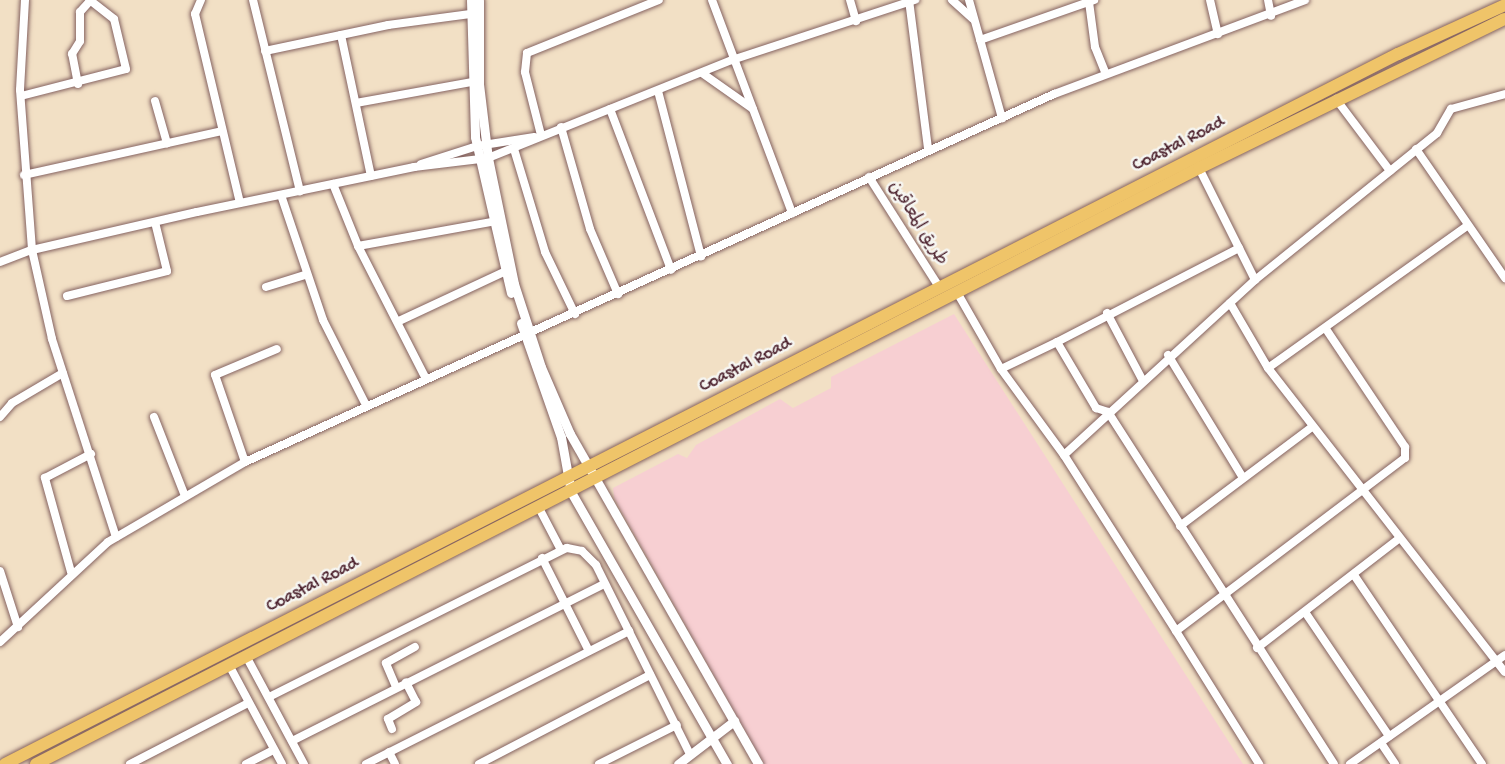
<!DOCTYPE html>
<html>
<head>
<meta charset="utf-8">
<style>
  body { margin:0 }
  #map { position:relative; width:1505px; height:764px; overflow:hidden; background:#f2e0c5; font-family:"Gochi Hand","Playpen Sans Arabic",sans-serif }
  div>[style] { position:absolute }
  .built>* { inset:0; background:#f7cfd2 }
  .roads { filter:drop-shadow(0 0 2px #856361) drop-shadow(0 0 2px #856361) }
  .minor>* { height:8px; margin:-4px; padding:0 4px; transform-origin:4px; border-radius:4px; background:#fff }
  .tertiary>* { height:9px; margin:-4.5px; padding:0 4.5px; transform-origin:4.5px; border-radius:4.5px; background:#fff }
  .trunk>* { height:12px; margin:-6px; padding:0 6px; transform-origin:6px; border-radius:6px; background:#efc469 }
  span { translate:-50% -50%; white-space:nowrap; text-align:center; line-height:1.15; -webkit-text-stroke:5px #f6f6f2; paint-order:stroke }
  .street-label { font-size:18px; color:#4a1f2b }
</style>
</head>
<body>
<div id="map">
  <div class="built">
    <div style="clip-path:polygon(954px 314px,1243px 764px,764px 764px,614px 498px,613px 488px,678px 454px,687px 458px,696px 445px,780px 399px,793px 408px,831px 388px,831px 377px)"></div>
  </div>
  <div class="roads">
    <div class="minor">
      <div style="left:25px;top:0;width:90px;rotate:93.2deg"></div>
      <div style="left:20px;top:90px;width:160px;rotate:85.7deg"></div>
      <div style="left:32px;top:250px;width:91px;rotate:77.3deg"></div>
      <div style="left:52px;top:339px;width:208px;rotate:72.1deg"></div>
      <div style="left:201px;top:0;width:15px;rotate:113deg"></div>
      <div style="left:195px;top:14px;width:194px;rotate:76.6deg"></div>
      <div style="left:253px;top:0;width:197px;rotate:76.2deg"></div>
      <div style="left:712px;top:0;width:228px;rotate:69.4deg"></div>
      <div style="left:850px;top:0;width:22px;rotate:74deg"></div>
      <div style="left:909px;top:0;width:150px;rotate:82.7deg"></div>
      <div style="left:952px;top:0;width:28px;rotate:42deg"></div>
      <div style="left:969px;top:0;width:123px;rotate:74.4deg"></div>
      <div style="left:1210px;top:0;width:35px;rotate:77deg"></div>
      <div style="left:1268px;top:0;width:16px;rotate:79deg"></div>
      <div style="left:1089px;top:2px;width:45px;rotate:82.4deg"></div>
      <div style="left:1095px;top:47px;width:29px;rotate:68deg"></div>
      <div style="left:341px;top:35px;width:144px;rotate:78deg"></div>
      <div style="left:980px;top:40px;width:121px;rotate:-19.3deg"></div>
      <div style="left:265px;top:51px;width:126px;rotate:-11.9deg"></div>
      <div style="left:388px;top:25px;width:83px;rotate:-7.6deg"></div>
      <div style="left:702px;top:73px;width:62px;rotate:35.2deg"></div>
      <div style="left:78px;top:84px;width:31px;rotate:-101deg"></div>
      <div style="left:72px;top:54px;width:15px;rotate:-58deg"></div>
      <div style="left:80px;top:41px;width:29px;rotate:-90deg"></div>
      <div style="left:80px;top:12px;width:15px;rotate:-48deg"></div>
      <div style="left:658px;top:91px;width:171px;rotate:75.4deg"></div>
      <div style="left:21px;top:96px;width:108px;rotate:-14.4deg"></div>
      <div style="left:126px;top:69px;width:51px;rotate:-103.5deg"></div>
      <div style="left:114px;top:19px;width:31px;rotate:-142deg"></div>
      <div style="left:1336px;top:99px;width:90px;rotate:53.1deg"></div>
      <div style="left:155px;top:101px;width:44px;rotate:74.1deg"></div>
      <div style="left:356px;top:103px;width:117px;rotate:-10.3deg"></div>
      <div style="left:610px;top:109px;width:172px;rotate:69.2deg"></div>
      <div style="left:561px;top:127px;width:106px;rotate:74.1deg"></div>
      <div style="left:590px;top:229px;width:71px;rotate:66.7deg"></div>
      <div style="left:541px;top:135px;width:65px;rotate:-104.3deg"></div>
      <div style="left:525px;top:72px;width:19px;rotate:-84deg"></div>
      <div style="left:527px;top:53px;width:142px;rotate:-21.9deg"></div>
      <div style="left:514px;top:149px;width:108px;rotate:73.2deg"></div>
      <div style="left:545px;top:252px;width:69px;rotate:64.2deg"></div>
      <div style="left:1416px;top:149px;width:157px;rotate:55.4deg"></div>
      <div style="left:421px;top:164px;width:59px;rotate:-17.8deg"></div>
      <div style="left:477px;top:146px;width:58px;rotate:-9deg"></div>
      <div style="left:24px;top:175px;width:203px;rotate:-12.5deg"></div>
      <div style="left:869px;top:177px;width:130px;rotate:57.5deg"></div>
      <div style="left:333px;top:184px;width:67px;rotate:68deg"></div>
      <div style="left:358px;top:246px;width:149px;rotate:62.9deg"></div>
      <div style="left:281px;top:195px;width:132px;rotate:71.4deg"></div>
      <div style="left:323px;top:320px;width:95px;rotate:63.2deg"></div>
      <div style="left:358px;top:246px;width:136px;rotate:-10.2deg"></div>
      <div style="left:0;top:262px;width:34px;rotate:-21deg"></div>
      <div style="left:32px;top:250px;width:169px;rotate:-13deg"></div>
      <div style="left:197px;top:212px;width:222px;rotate:-11.7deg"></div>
      <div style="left:414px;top:167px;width:75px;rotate:-6.9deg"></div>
      <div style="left:488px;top:158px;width:263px;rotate:-21.9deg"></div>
      <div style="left:732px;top:60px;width:193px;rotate:-18.2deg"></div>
      <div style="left:1255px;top:280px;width:234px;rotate:-38.9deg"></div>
      <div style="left:1437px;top:133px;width:28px;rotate:-60deg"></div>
      <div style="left:1451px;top:109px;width:56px;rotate:-15.5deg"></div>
      <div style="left:266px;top:287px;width:41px;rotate:-17.1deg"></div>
      <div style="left:958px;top:294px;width:86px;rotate:60.2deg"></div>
      <div style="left:1001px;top:369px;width:107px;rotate:53.8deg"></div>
      <div style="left:1064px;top:455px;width:209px;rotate:57.5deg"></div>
      <div style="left:1176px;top:631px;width:287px;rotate:-37.1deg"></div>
      <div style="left:1405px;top:458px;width:11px;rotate:-90deg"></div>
      <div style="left:1405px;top:447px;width:142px;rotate:-123.8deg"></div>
      <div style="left:67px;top:296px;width:103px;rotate:-14deg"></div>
      <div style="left:167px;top:271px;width:50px;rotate:-103.8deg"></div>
      <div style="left:1230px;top:303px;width:75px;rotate:59.7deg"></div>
      <div style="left:1268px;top:368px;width:385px;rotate:52.1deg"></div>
      <div style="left:1107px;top:313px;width:75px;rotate:62.1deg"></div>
      <div style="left:399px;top:321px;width:116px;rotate:-25deg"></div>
      <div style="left:1057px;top:342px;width:205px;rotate:-27.3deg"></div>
      <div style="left:1168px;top:355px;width:144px;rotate:58.6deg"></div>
      <div style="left:1268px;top:368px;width:244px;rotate:-35.5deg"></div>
      <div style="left:1001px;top:369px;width:62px;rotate:-25.7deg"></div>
      <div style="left:1057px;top:342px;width:77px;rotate:59.4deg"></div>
      <div style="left:1096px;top:408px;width:13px;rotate:18deg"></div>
      <div style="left:1108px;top:412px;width:418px;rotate:57.3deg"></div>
      <div style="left:0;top:417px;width:18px;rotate:-49deg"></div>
      <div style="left:12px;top:403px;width:59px;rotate:-30.5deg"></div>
      <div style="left:154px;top:417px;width:85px;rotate:68.6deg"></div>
      <div style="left:1064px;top:455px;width:259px;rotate:-42.5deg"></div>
      <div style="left:1255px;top:280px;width:125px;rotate:-116.6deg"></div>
      <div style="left:245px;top:462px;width:92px;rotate:-109deg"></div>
      <div style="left:215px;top:375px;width:67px;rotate:-22.8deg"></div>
      <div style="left:539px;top:508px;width:47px;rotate:62.4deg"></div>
      <div style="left:1180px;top:526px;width:166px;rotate:-36.9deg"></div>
      <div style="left:542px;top:558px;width:104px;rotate:63.2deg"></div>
      <div style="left:0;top:571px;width:59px;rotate:72.2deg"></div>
      <div style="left:71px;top:572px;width:98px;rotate:-105.5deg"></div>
      <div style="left:45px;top:478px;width:52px;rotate:-27.6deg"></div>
      <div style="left:1354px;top:575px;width:228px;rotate:55.9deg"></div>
      <div style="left:1305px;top:612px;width:150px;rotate:55.9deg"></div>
      <div style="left:1176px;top:631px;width:157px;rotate:58deg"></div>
      <div style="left:0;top:642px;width:147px;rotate:-42.8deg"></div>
      <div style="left:108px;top:542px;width:159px;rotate:-30.3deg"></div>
      <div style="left:245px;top:462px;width:889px;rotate:-24.46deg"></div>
      <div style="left:1054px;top:94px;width:268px;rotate:-20.5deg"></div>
      <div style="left:1257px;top:648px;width:180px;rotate:-37.6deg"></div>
      <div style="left:246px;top:656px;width:123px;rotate:61.8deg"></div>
      <div style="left:229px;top:665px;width:112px;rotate:61.8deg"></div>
      <div style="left:396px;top:687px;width:26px;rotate:-113deg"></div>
      <div style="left:386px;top:663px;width:33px;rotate:-29deg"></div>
      <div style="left:269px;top:697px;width:333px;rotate:-26.6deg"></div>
      <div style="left:567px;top:548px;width:15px;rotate:11deg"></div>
      <div style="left:582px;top:551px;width:20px;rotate:45deg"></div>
      <div style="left:596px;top:565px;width:211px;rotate:63.6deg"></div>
      <div style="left:392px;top:729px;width:11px;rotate:-112deg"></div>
      <div style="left:388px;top:719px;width:33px;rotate:-31deg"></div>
      <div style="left:416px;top:702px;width:22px;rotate:-117deg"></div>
      <div style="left:292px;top:741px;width:349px;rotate:-26.7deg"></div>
      <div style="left:1381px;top:743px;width:25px;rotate:56deg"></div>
      <div style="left:389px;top:752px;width:13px;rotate:63deg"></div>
      <div style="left:130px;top:764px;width:133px;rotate:-27.3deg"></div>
      <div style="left:246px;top:764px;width:31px;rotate:-27deg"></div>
      <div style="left:366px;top:764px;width:295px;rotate:-26.8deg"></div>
      <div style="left:479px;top:764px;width:193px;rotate:-27.5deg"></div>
      <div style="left:599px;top:764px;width:87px;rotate:-26.6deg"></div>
      <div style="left:1350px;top:764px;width:189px;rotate:-35.1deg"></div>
    </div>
    <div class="tertiary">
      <div style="left:471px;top:0;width:137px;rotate:88.3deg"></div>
      <div style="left:475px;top:137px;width:160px;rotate:77deg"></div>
      <div style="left:479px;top:0;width:84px;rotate:90deg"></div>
      <div style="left:479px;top:84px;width:75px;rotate:83.1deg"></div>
      <div style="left:488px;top:158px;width:129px;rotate:78.3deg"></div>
      <div style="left:514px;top:284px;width:87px;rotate:72deg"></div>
      <div style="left:541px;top:367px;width:73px;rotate:66.6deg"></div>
      <div style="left:570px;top:434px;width:380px;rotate:60.3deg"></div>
      <div style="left:521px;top:323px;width:121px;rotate:70.7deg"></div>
      <div style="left:561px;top:437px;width:56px;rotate:79.7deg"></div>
      <div style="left:571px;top:492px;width:314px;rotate:60.2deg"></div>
      <div style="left:678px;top:764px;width:71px;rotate:-37.5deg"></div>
    </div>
    <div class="trunk">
      <div style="left:5px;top:764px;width:1564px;rotate:-27.01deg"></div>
      <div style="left:1398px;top:54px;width:118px;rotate:-24.6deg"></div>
      <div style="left:36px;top:764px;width:1307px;rotate:-27.13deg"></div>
      <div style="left:1199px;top:168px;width:340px;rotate:-26deg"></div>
    </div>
  </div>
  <div class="street-label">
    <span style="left:1179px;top:145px;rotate:-27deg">Coastal Road</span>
    <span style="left:917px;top:224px;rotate:58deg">طريق المعاقين</span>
    <span style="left:746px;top:366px;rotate:-27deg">Coastal Road</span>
    <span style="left:313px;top:586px;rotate:-27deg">Coastal Road</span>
  </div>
</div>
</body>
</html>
